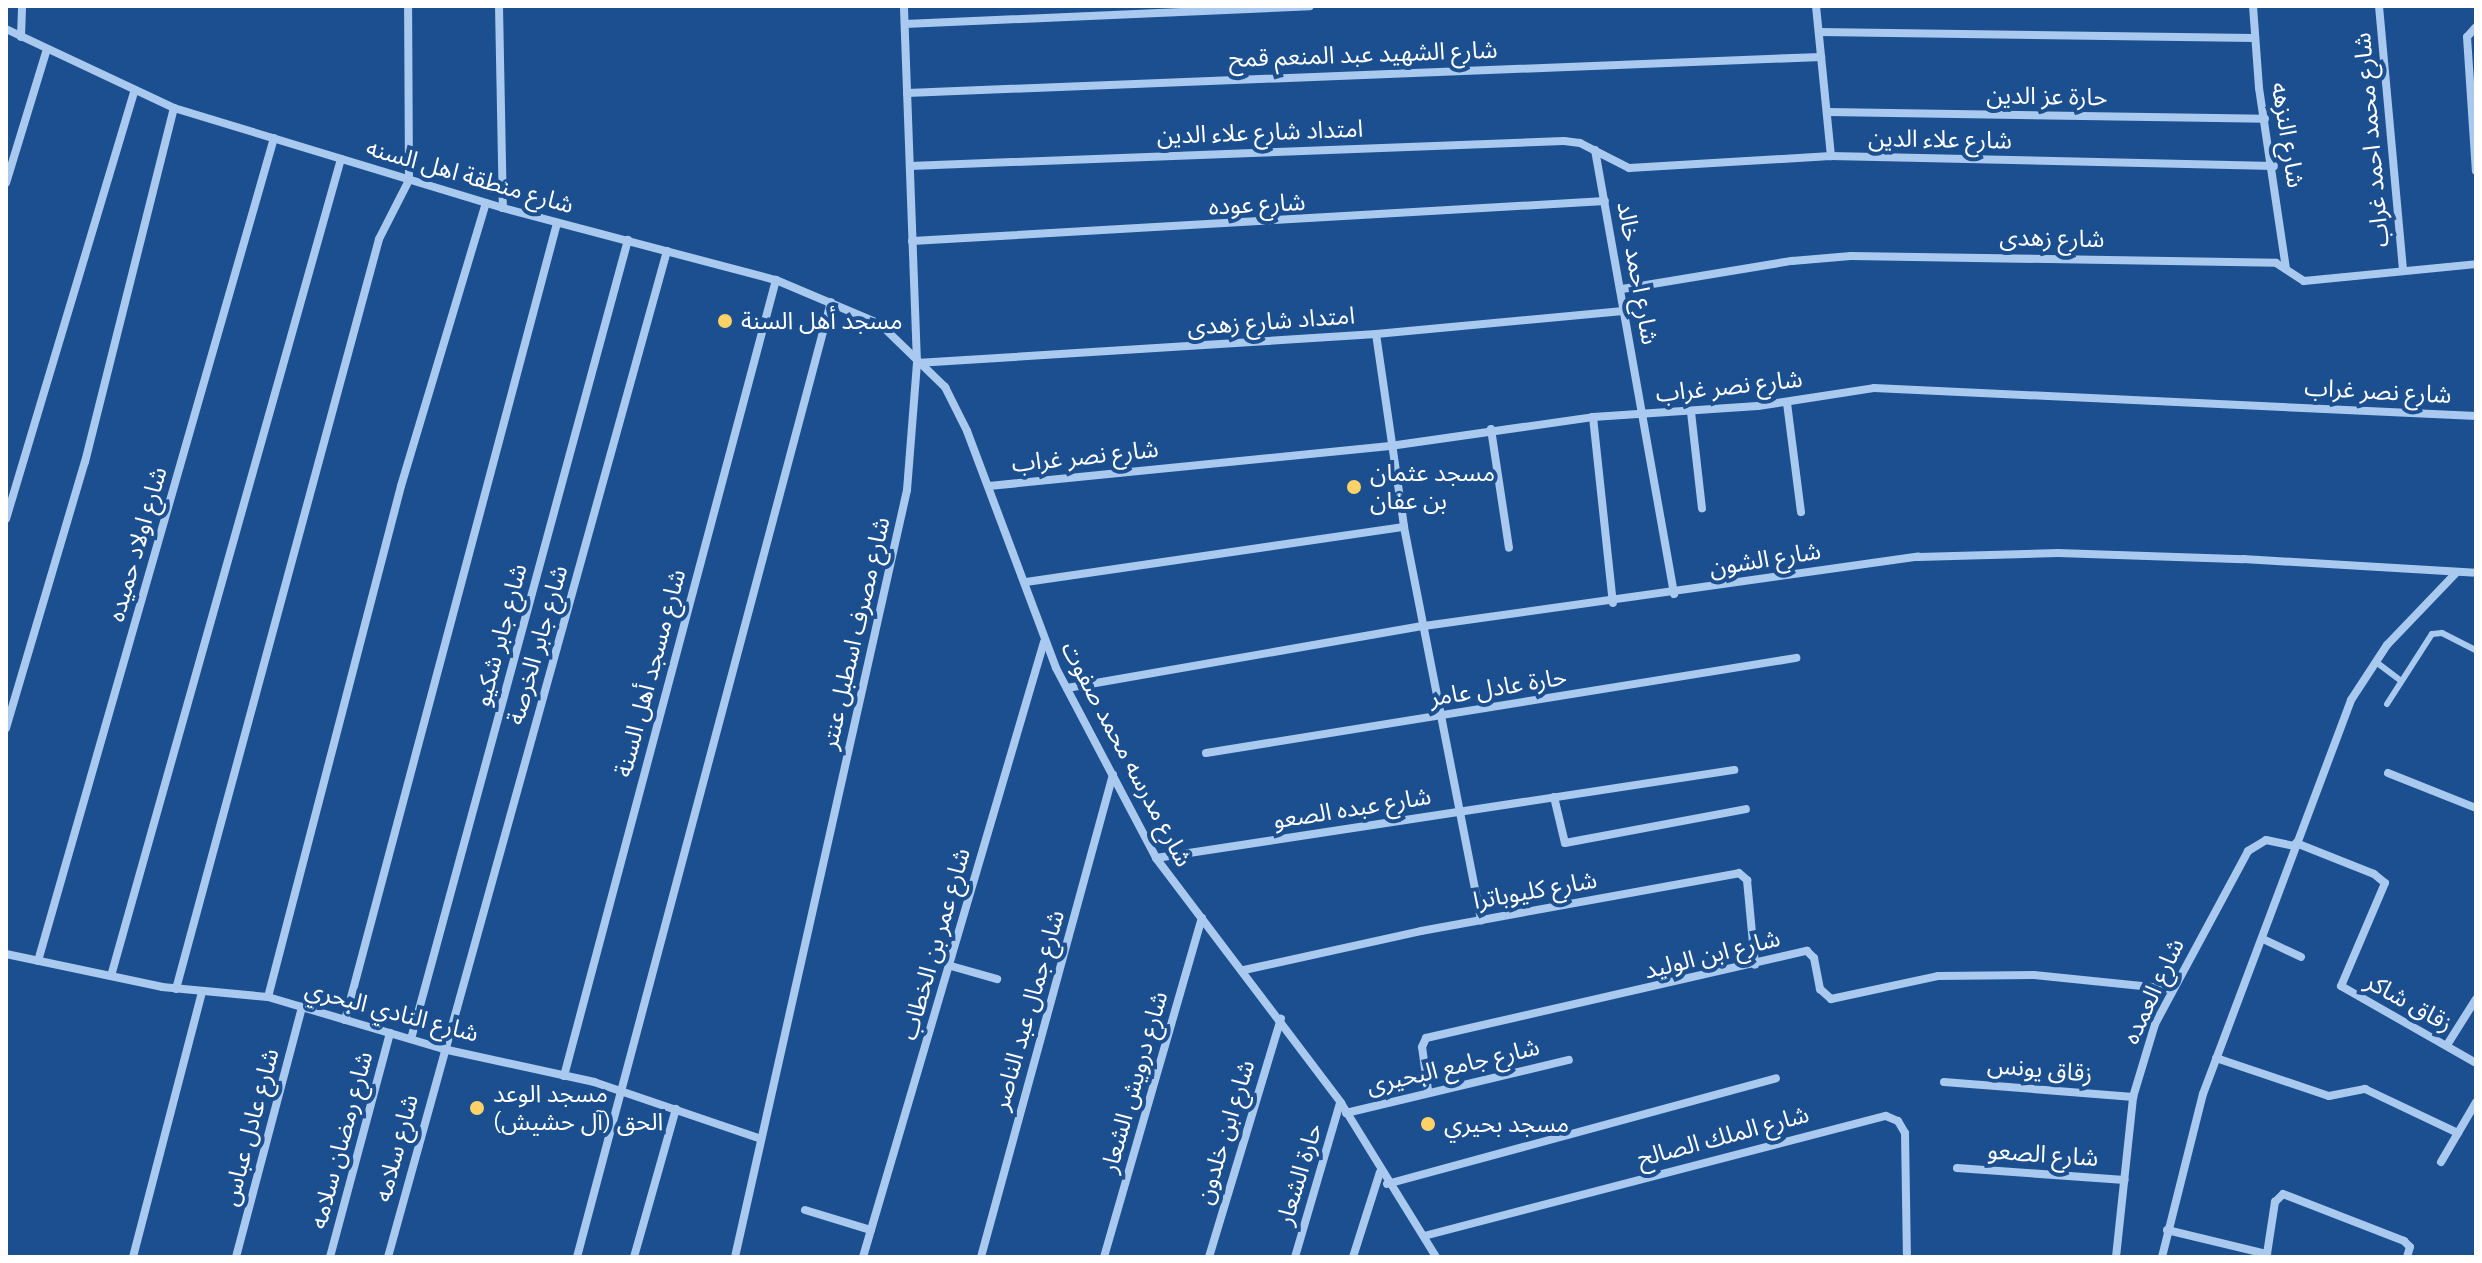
<!DOCTYPE html>
<html>
<head>
<meta charset="utf-8">
<style>
  body { margin:0 }
  #map { position:relative; width:2482px; height:1263px; overflow:hidden; background:#1b4f8f; font-family:"IBM Plex Sans","Noto Sans Arabic",sans-serif }
  div>[style] { position:absolute }
  .lane>* { height:6px; margin:-3px; padding:0 3px; transform-origin:3px; border-radius:3px; background:#a9c9ee }
  .street>* { height:8px; margin:-4px; padding:0 4px; transform-origin:4px; border-radius:4px; background:#a9c9ee }
  .dots>* { width:22px; height:22px; translate:-50% -50%; box-sizing:border-box; border:4px solid #1b4f8f; border-radius:50% }
  span { translate:-50% -50%; white-space:nowrap; text-align:center; line-height:1.15; -webkit-text-stroke:8px #1b4f8f; paint-order:stroke }
  .street-label { font-size:24px; color:#fff }
  .poi-label { font-size:24px; color:#fff }
  .left { translate:0 -50%; text-align:left }
  .frame { position:absolute; inset:0; border:8px solid #fff; pointer-events:none }
</style>
</head>
<body>
<div id="map">
  <div class="lane">
    <div style="left:2376px;top:662px;width:31px;rotate:37deg"></div>
    <div style="left:2387px;top:704px;width:83px;rotate:-57.3deg"></div>
    <div style="left:2432px;top:634px;width:10px;rotate:-6deg"></div>
    <div style="left:2442px;top:633px;width:38px;rotate:27deg"></div>
  </div>
  <div class="street">
    <div style="left:499px;top:6px;width:202px;rotate:88.9deg"></div>
    <div style="left:1816px;top:6px;width:151px;rotate:84.3deg"></div>
    <div style="left:2253px;top:6px;width:82px;rotate:85.8deg"></div>
    <div style="left:2259px;top:88px;width:183px;rotate:81.5deg"></div>
    <div style="left:2379px;top:6px;width:266px;rotate:84.8deg"></div>
    <div style="left:905px;top:24px;width:405px;rotate:-2.5deg"></div>
    <div style="left:2476px;top:27px;width:13px;rotate:132deg"></div>
    <div style="left:2467px;top:37px;width:134px;rotate:86.2deg"></div>
    <div style="left:6px;top:29px;width:186px;rotate:25.2deg"></div>
    <div style="left:174px;top:108px;width:344px;rotate:16.9deg"></div>
    <div style="left:503px;top:208px;width:282px;rotate:14.8deg"></div>
    <div style="left:776px;top:280px;width:113px;rotate:22.9deg"></div>
    <div style="left:880px;top:324px;width:91px;rotate:44.1deg"></div>
    <div style="left:945px;top:387px;width:49px;rotate:63.4deg"></div>
    <div style="left:967px;top:431px;width:253px;rotate:69.4deg"></div>
    <div style="left:1056px;top:668px;width:215px;rotate:62.2deg"></div>
    <div style="left:1156px;top:858px;width:307px;rotate:52.9deg"></div>
    <div style="left:1341px;top:1103px;width:181px;rotate:58.3deg"></div>
    <div style="left:1819px;top:32px;width:435px;rotate:0.8deg"></div>
    <div style="left:21px;top:37px;width:31px;rotate:-88deg"></div>
    <div style="left:907px;top:93px;width:915px;rotate:-2.26deg"></div>
    <div style="left:1828px;top:112px;width:437px;rotate:0.9deg"></div>
    <div style="left:1595px;top:150px;width:451px;rotate:79.9deg"></div>
    <div style="left:910px;top:166px;width:654px;rotate:-2.19deg"></div>
    <div style="left:1564px;top:141px;width:16px;rotate:7deg"></div>
    <div style="left:1580px;top:143px;width:55px;rotate:27deg"></div>
    <div style="left:1629px;top:168px;width:202px;rotate:-3.4deg"></div>
    <div style="left:1831px;top:156px;width:443px;rotate:1.3deg"></div>
    <div style="left:6px;top:183px;width:140px;rotate:-73deg"></div>
    <div style="left:912px;top:241px;width:694px;rotate:-3.3deg"></div>
    <div style="left:1622px;top:289px;width:172px;rotate:-9.4deg"></div>
    <div style="left:1792px;top:261px;width:59px;rotate:-4.8deg"></div>
    <div style="left:1851px;top:256px;width:425px;rotate:0.9deg"></div>
    <div style="left:2276px;top:263px;width:33px;rotate:33deg"></div>
    <div style="left:2304px;top:281px;width:173px;rotate:-5.6deg"></div>
    <div style="left:1376px;top:334px;width:195px;rotate:81.7deg"></div>
    <div style="left:1404px;top:527px;width:401px;rotate:78.9deg"></div>
    <div style="left:917px;top:363px;width:460px;rotate:-3.6deg"></div>
    <div style="left:1376px;top:334px;width:251px;rotate:-5.3deg"></div>
    <div style="left:1787px;top:403px;width:110px;rotate:82.7deg"></div>
    <div style="left:1691px;top:412px;width:97px;rotate:83.5deg"></div>
    <div style="left:1593px;top:417px;width:187px;rotate:83.9deg"></div>
    <div style="left:1491px;top:429px;width:120px;rotate:81.4deg"></div>
    <div style="left:989px;top:486px;width:403px;rotate:-5.7deg"></div>
    <div style="left:1390px;top:446px;width:205px;rotate:-8.1deg"></div>
    <div style="left:1593px;top:417px;width:165px;rotate:-3.8deg"></div>
    <div style="left:1758px;top:406px;width:117px;rotate:-8.8deg"></div>
    <div style="left:1874px;top:388px;width:603px;rotate:2.66deg"></div>
    <div style="left:6px;top:519px;width:448px;rotate:-73.3deg"></div>
    <div style="left:1026px;top:582px;width:382px;rotate:-8.3deg"></div>
    <div style="left:1067px;top:688px;width:362px;rotate:-9.9deg"></div>
    <div style="left:1424px;top:626px;width:499px;rotate:-8deg"></div>
    <div style="left:1918px;top:557px;width:140px;rotate:-1.6deg"></div>
    <div style="left:2058px;top:553px;width:185px;rotate:1.9deg"></div>
    <div style="left:2243px;top:559px;width:233px;rotate:3.4deg"></div>
    <div style="left:6px;top:728px;width:277px;rotate:-73.5deg"></div>
    <div style="left:85px;top:462px;width:365px;rotate:-75.9deg"></div>
    <div style="left:1206px;top:753px;width:598px;rotate:-9.15deg"></div>
    <div style="left:2388px;top:773px;width:95px;rotate:21.7deg"></div>
    <div style="left:1554px;top:797px;width:47px;rotate:76.6deg"></div>
    <div style="left:1565px;top:843px;width:184px;rotate:-10.6deg"></div>
    <div style="left:2296px;top:843px;width:84px;rotate:21.7deg"></div>
    <div style="left:2374px;top:874px;width:14px;rotate:39deg"></div>
    <div style="left:2385px;top:883px;width:112px;rotate:113.1deg"></div>
    <div style="left:2341px;top:986px;width:155px;rotate:29.7deg"></div>
    <div style="left:1156px;top:858px;width:585px;rotate:-8.66deg"></div>
    <div style="left:2263px;top:939px;width:42px;rotate:25.3deg"></div>
    <div style="left:6px;top:954px;width:159px;rotate:11.9deg"></div>
    <div style="left:162px;top:987px;width:106px;rotate:5.4deg"></div>
    <div style="left:268px;top:997px;width:183px;rotate:16.5deg"></div>
    <div style="left:443px;top:1049px;width:155px;rotate:12.3deg"></div>
    <div style="left:594px;top:1082px;width:176px;rotate:18.8deg"></div>
    <div style="left:38px;top:961px;width:856px;rotate:-74deg"></div>
    <div style="left:951px;top:966px;width:48px;rotate:15.8deg"></div>
    <div style="left:1244px;top:970px;width:181px;rotate:-12.4deg"></div>
    <div style="left:1421px;top:931px;width:323px;rotate:-10.3deg"></div>
    <div style="left:1739px;top:873px;width:11px;rotate:41deg"></div>
    <div style="left:1747px;top:880px;width:85px;rotate:84.6deg"></div>
    <div style="left:111px;top:976px;width:849px;rotate:-74.28deg"></div>
    <div style="left:176px;top:989px;width:777px;rotate:-74.85deg"></div>
    <div style="left:379px;top:239px;width:66px;rotate:-63deg"></div>
    <div style="left:409px;top:180px;width:174px;rotate:-90.3deg"></div>
    <div style="left:268px;top:997px;width:528px;rotate:-75.41deg"></div>
    <div style="left:401px;top:486px;width:295px;rotate:-73.3deg"></div>
    <div style="left:345px;top:1020px;width:825px;rotate:-75.1deg"></div>
    <div style="left:411px;top:1039px;width:828px;rotate:-74.81deg"></div>
    <div style="left:2447px;top:1045px;width:54px;rotate:-57.8deg"></div>
    <div style="left:2216px;top:1058px;width:119px;rotate:18.6deg"></div>
    <div style="left:2329px;top:1096px;width:37px;rotate:-11deg"></div>
    <div style="left:2365px;top:1089px;width:103px;rotate:25.3deg"></div>
    <div style="left:564px;top:1076px;width:824px;rotate:-75.09deg"></div>
    <div style="left:1944px;top:1082px;width:190px;rotate:4.5deg"></div>
    <div style="left:1428px;top:1090px;width:43px;rotate:-97.9deg"></div>
    <div style="left:1422px;top:1047px;width:10px;rotate:-66deg"></div>
    <div style="left:1426px;top:1038px;width:391px;rotate:-12.9deg"></div>
    <div style="left:1807px;top:951px;width:10px;rotate:45deg"></div>
    <div style="left:1814px;top:958px;width:32px;rotate:79deg"></div>
    <div style="left:1820px;top:989px;width:15px;rotate:42deg"></div>
    <div style="left:1831px;top:999px;width:109px;rotate:-12.1deg"></div>
    <div style="left:1938px;top:976px;width:96px;rotate:-0.6deg"></div>
    <div style="left:2034px;top:975px;width:138px;rotate:5.8deg"></div>
    <div style="left:1346px;top:1113px;width:229px;rotate:-13.4deg"></div>
    <div style="left:2441px;top:1162px;width:69px;rotate:-59.7deg"></div>
    <div style="left:1957px;top:1168px;width:168px;rotate:4.1deg"></div>
    <div style="left:1387px;top:1184px;width:403px;rotate:-15.2deg"></div>
    <div style="left:805px;top:1210px;width:69px;rotate:16.9deg"></div>
    <div style="left:2167px;top:1230px;width:103px;rotate:13.5deg"></div>
    <div style="left:2267px;top:1254px;width:53px;rotate:-81.3deg"></div>
    <div style="left:2275px;top:1202px;width:11px;rotate:-45deg"></div>
    <div style="left:2283px;top:1194px;width:130px;rotate:21.2deg"></div>
    <div style="left:2404px;top:1241px;width:8px;rotate:45deg"></div>
    <div style="left:2410px;top:1247px;width:10px;rotate:107deg"></div>
    <div style="left:1424px;top:1236px;width:477px;rotate:-14.6deg"></div>
    <div style="left:1886px;top:1116px;width:13px;rotate:23deg"></div>
    <div style="left:1898px;top:1121px;width:14px;rotate:60deg"></div>
    <div style="left:1905px;top:1133px;width:124px;rotate:89.1deg"></div>
    <div style="left:133px;top:1257px;width:274px;rotate:-75.4deg"></div>
    <div style="left:236px;top:1257px;width:259px;rotate:-75.2deg"></div>
    <div style="left:330px;top:1257px;width:232px;rotate:-75deg"></div>
    <div style="left:388px;top:1257px;width:1044px;rotate:-74.5deg"></div>
    <div style="left:577px;top:1257px;width:988px;rotate:-75.11deg"></div>
    <div style="left:634px;top:1257px;width:154px;rotate:-74.2deg"></div>
    <div style="left:735px;top:1257px;width:786px;rotate:-77.36deg"></div>
    <div style="left:907px;top:490px;width:127px;rotate:-85.5deg"></div>
    <div style="left:917px;top:363px;width:357px;rotate:-92.1deg"></div>
    <div style="left:863px;top:1257px;width:641px;rotate:-73.6deg"></div>
    <div style="left:981px;top:1257px;width:500px;rotate:-74.7deg"></div>
    <div style="left:1104px;top:1257px;width:353px;rotate:-73.9deg"></div>
    <div style="left:1209px;top:1257px;width:249px;rotate:-73.2deg"></div>
    <div style="left:1295px;top:1257px;width:160px;rotate:-73.7deg"></div>
    <div style="left:1353px;top:1257px;width:89px;rotate:-72.4deg"></div>
    <div style="left:2116px;top:1257px;width:161px;rotate:-83.9deg"></div>
    <div style="left:2133px;top:1097px;width:76px;rotate:-73.2deg"></div>
    <div style="left:2155px;top:1024px;width:196px;rotate:-61.7deg"></div>
    <div style="left:2248px;top:851px;width:21px;rotate:-31deg"></div>
    <div style="left:2266px;top:840px;width:30px;rotate:12deg"></div>
    <div style="left:2162px;top:1257px;width:168px;rotate:-75.9deg"></div>
    <div style="left:2203px;top:1094px;width:421px;rotate:-69.4deg"></div>
    <div style="left:2351px;top:700px;width:66px;rotate:-56.8deg"></div>
    <div style="left:2387px;top:645px;width:100px;rotate:-46.2deg"></div>
  </div>
  <div class="dots">
    <div style="left:725px;top:321px;background:#ffd166"></div>
    <div style="left:1354px;top:487px;background:#ffd166"></div>
    <div style="left:477px;top:1108px;background:#ffd166"></div>
    <div style="left:1428px;top:1124px;background:#ffd166"></div>
  </div>
  <div class="street-label">
    <span style="left:1363px;top:54px;rotate:-2deg">شارع الشهيد عبد المنعم قمح</span>
    <span style="left:2047px;top:96px;rotate:1deg">حارة عز الدين</span>
    <span style="left:1260px;top:132px;rotate:-2deg">امتداد شارع علاء الدين</span>
    <span style="left:2288px;top:135px;rotate:81deg">شارع النزهه</span>
    <span style="left:1940px;top:139px;rotate:1deg">شارع علاء الدين</span>
    <span style="left:2371px;top:140px;rotate:-95deg">شارع محمد احمد غراب</span>
    <span style="left:470px;top:176px;rotate:16deg">شارع منطقة اهل السنه</span>
    <span style="left:1257px;top:204px;rotate:-3deg">شارع عوده</span>
    <span style="left:2052px;top:238px;rotate:1deg">شارع زهدى</span>
    <span style="left:1638px;top:273px;rotate:80deg">شارع احمد خالد</span>
    <span style="left:1271px;top:321px;rotate:-4deg">امتداد شارع زهدى</span>
    <span style="left:1729px;top:386px;rotate:-6deg">شارع نصر غراب</span>
    <span style="left:2378px;top:391px;rotate:3deg">شارع نصر غراب</span>
    <span style="left:1085px;top:456px;rotate:-6deg">شارع نصر غراب</span>
    <span style="left:137px;top:544px;rotate:-74deg">شارع اولاد حميده</span>
    <span style="left:1765px;top:559px;rotate:-9deg">شارع الشون</span>
    <span style="left:855px;top:633px;rotate:-77deg">شارع مصرف اسطبل عنتر</span>
    <span style="left:500px;top:635px;rotate:-75deg">شارع جابر شكيو</span>
    <span style="left:537px;top:645px;rotate:-74deg">شارع جابر الخرصة</span>
    <span style="left:650px;top:673px;rotate:-75deg">شارع مسجد أهل السنة</span>
    <span style="left:1498px;top:687px;rotate:-9deg">حارة عادل عامر</span>
    <span style="left:1127px;top:754px;rotate:62deg">شارع مدرسه محمد صفوت</span>
    <span style="left:1352px;top:808px;rotate:-9deg">شارع عبده الصعو</span>
    <span style="left:1535px;top:890px;rotate:-10deg">شارع كليوباترا</span>
    <span style="left:935px;top:944px;rotate:-74deg">شارع عمر بن الخطاب</span>
    <span style="left:1712px;top:954px;rotate:-14deg">شارع ابن الوليد</span>
    <span style="left:2153px;top:991px;rotate:-65deg">شارع العمده</span>
    <span style="left:2409px;top:1002px;rotate:29deg">زقاق شاكر</span>
    <span style="left:1028px;top:1010px;rotate:-74deg">شارع جمال عبد الناصر</span>
    <span style="left:392px;top:1011px;rotate:15deg">شارع النادي البحري</span>
    <span style="left:1453px;top:1066px;rotate:-13deg">شارع جامع البحيرى</span>
    <span style="left:2040px;top:1069px;rotate:5deg">زقاق يونس</span>
    <span style="left:1134px;top:1082px;rotate:-74deg">شارع درويش الشعار</span>
    <span style="left:250px;top:1127px;rotate:-75deg">شارع عادل عباس</span>
    <span style="left:1225px;top:1132px;rotate:-73deg">شارع ابن خلدون</span>
    <span style="left:1723px;top:1136px;rotate:-15deg">شارع الملك الصالح</span>
    <span style="left:341px;top:1140px;rotate:-75deg">شارع رمضان سلامه</span>
    <span style="left:396px;top:1148px;rotate:-75deg">شارع سلامه</span>
    <span style="left:2043px;top:1154px;rotate:4deg">شارع الصعو</span>
    <span style="left:1299px;top:1174px;rotate:-73deg">حارة الشعار</span>
  </div>
  <div class="poi-label">
    <span class="left" style="left:741px;top:321px">مسجد أهل السنة</span>
    <span class="left" style="left:1370px;top:487px">مسجد عثمان<br>بن عفان</span>
    <span class="left" style="left:493px;top:1108px">مسجد الوعد<br>الحق (آل حشيش)</span>
    <span class="left" style="left:1444px;top:1124px">مسجد بحيري</span>
  </div>
  <div class="frame"></div>
</div>
</body>
</html>
